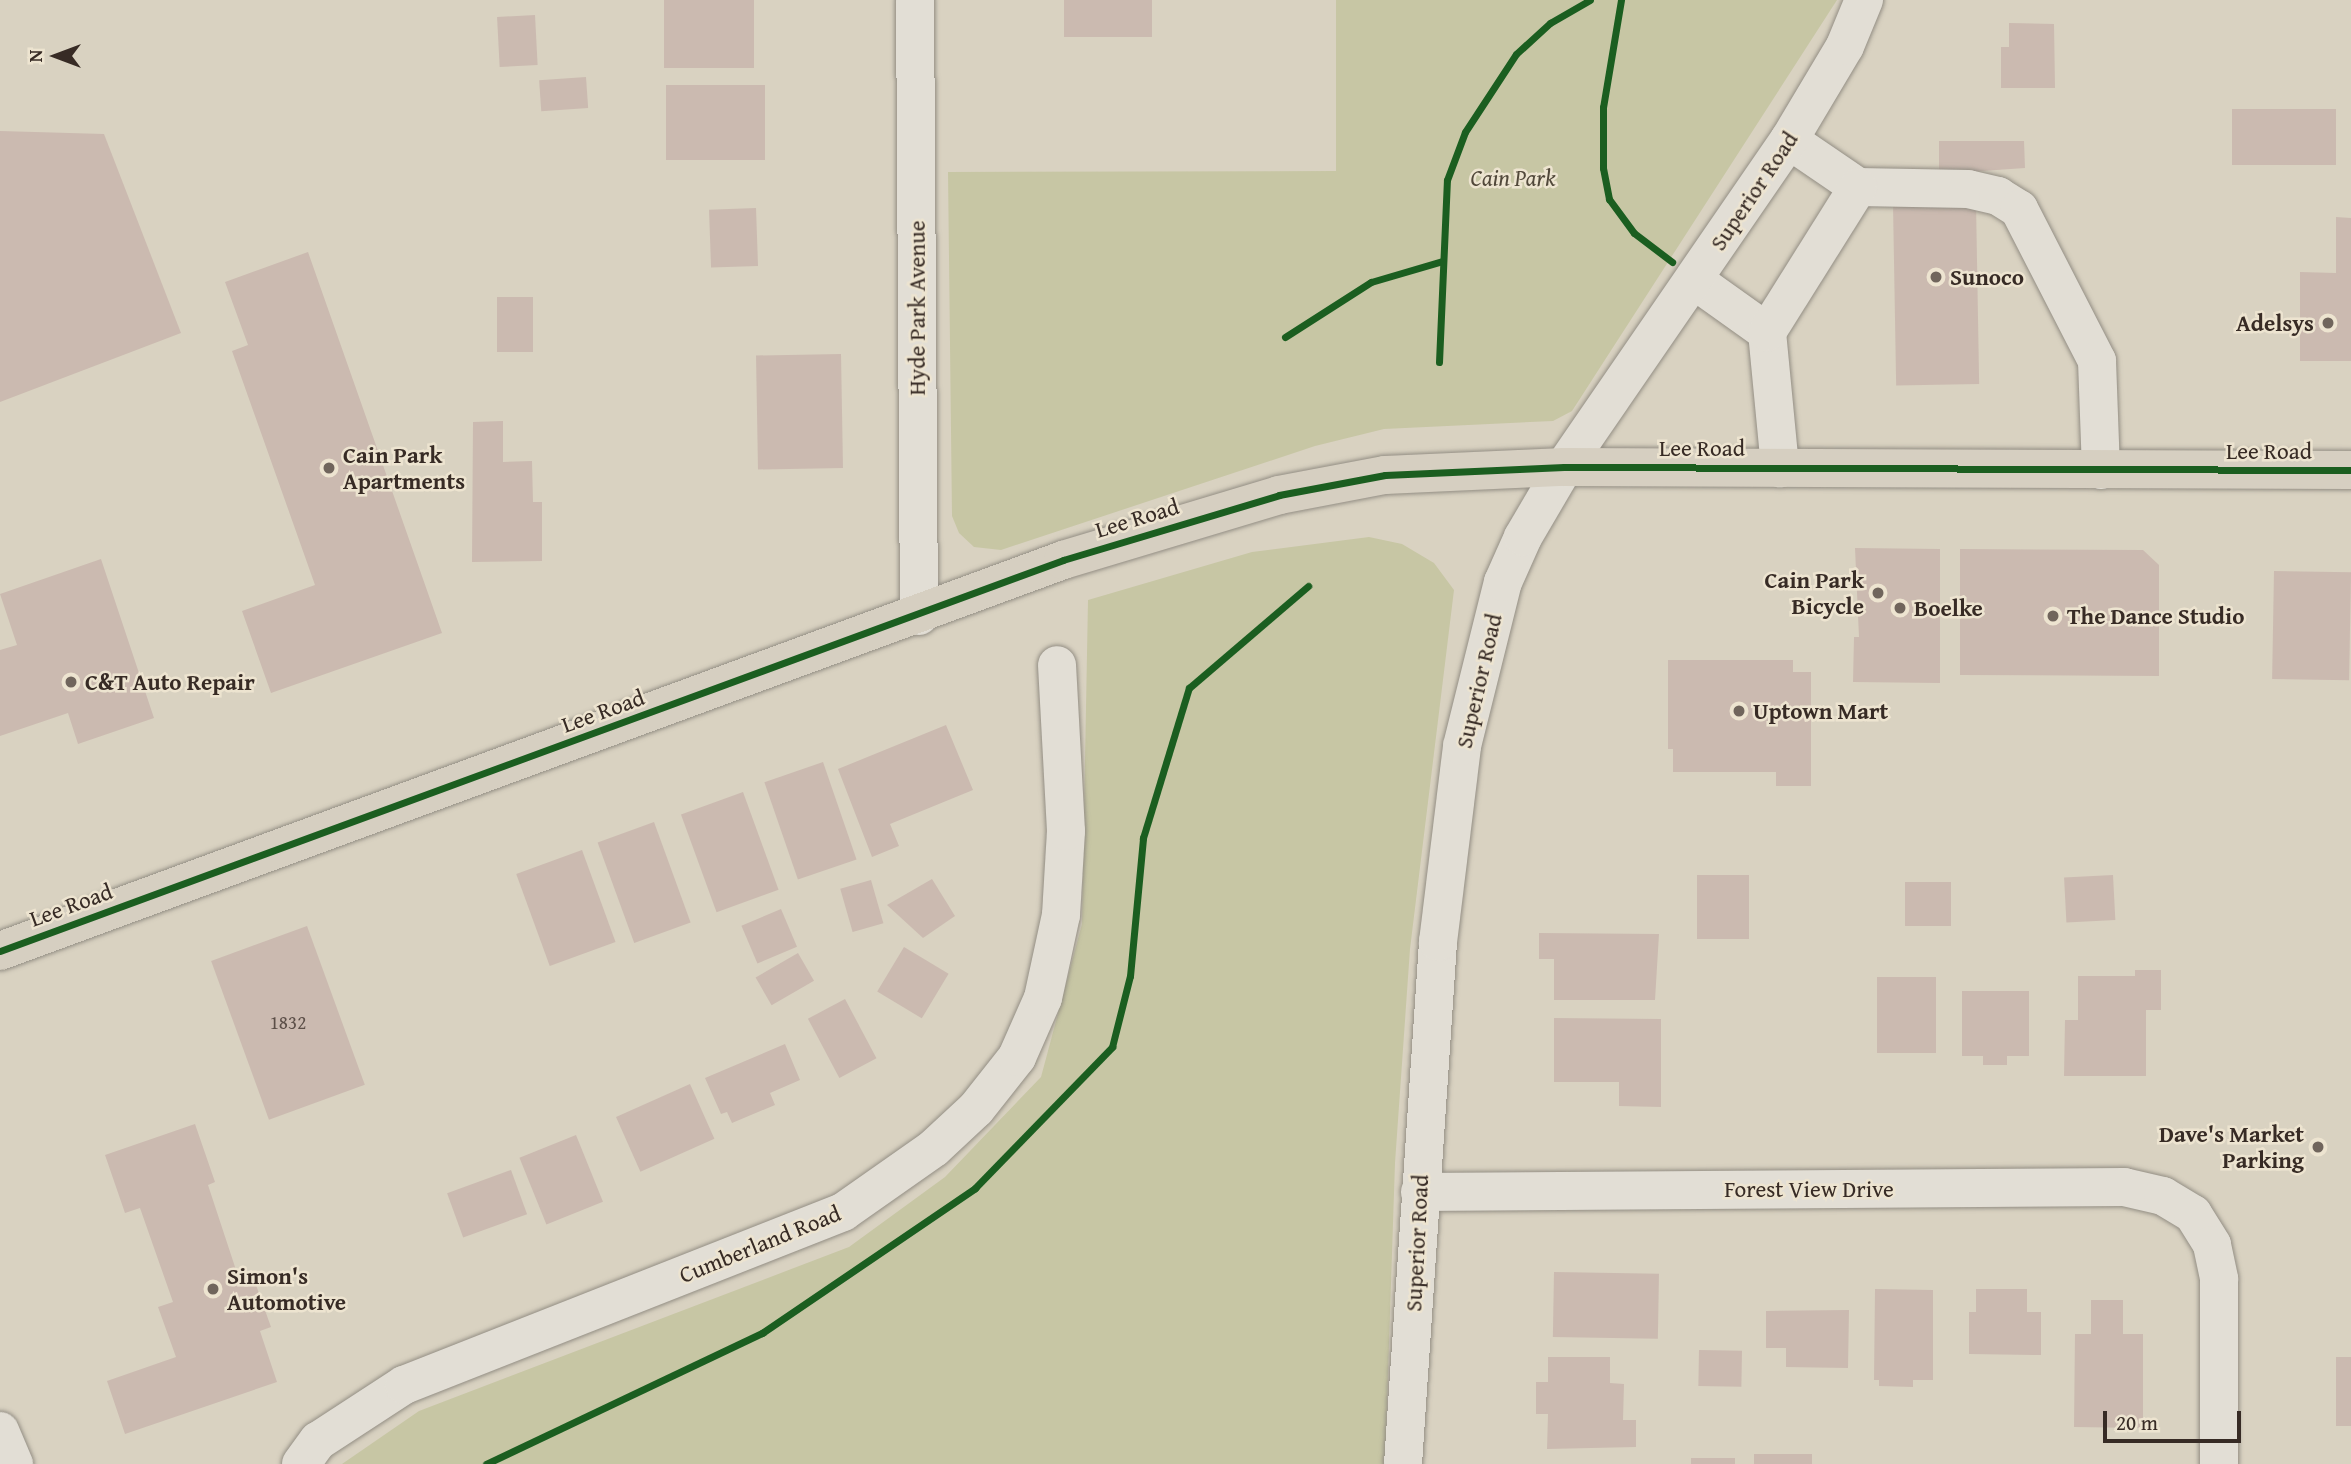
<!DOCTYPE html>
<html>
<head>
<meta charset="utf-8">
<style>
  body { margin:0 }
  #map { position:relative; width:2351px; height:1464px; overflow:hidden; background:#d9d2c1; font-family:"Gentium Book Plus",serif }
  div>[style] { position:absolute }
  .green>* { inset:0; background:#c7c6a4 }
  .building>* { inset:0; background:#cbbab0; transform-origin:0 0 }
  .roads { filter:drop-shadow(0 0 2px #938e84) drop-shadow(0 0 2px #938e84) }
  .minor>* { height:38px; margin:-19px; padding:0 19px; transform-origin:19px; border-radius:19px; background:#e2ded5 }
  .major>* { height:38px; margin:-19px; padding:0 19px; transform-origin:19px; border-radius:19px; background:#d6cfc1 }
  .cycleway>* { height:7px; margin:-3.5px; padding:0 3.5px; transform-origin:3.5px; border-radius:3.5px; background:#1b5e20 }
  .dots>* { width:19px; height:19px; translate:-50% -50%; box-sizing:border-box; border:4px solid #ede4d0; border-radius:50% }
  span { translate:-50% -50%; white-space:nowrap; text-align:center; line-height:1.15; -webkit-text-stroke:5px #ede4d0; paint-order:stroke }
  .number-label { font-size:19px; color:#5c4f48 }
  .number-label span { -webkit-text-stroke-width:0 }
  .park-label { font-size:23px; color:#51483a; font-style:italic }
  .street-label { font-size:23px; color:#372b25 }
  .poi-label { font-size:23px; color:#372b25; font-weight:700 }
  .left { translate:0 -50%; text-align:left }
  .right { translate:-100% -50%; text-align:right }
  .north { position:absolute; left:21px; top:21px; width:70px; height:70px; -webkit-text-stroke:5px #ede4d0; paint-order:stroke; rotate:270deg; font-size:19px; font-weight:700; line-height:28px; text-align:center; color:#372b25 }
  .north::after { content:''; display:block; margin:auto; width:24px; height:32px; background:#372b25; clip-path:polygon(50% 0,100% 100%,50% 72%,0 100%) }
  .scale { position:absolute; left:2103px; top:1411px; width:138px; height:32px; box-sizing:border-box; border:4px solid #372b25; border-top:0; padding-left:9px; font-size:21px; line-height:24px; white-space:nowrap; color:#372b25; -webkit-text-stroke:5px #ede4d0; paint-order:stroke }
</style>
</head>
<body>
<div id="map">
  <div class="green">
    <div style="clip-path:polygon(1336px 0,1837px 0,1572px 411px,1553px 421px,1384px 429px,1315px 446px,1001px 550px,974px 547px,959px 533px,952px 516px,948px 172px,1336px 171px)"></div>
    <div style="clip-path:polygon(1369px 537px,1402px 544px,1434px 563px,1454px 590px,1410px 949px,1395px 1163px,1385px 1464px,342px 1464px,419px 1411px,849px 1247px,945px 1177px,1041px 1077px,1082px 924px,1088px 600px,1252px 552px)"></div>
  </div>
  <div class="building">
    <div style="left:664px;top:0;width:90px;height:68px"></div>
    <div style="left:1064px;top:0;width:88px;height:37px"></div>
    <div style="left:535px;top:15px;width:50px;height:38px;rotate:87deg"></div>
    <div style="clip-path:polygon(2009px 23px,2054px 24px,2055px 88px,2001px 88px,2001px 47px,2009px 47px)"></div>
    <div style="left:586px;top:77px;width:31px;height:47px;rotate:86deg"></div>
    <div style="left:765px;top:85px;width:75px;height:99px;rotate:90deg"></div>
    <div style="left:2232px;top:109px;width:104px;height:56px"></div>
    <div style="clip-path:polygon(0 131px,104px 134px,181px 333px,0 402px)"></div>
    <div style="clip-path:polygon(1939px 141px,2024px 141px,2025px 168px,1939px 174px)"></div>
    <div style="left:1976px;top:203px;width:181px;height:83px;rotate:89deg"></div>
    <div style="left:756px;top:208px;width:58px;height:47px;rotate:88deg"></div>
    <div style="clip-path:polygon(2336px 217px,2351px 218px,2351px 361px,2300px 361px,2300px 272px,2336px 273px)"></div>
    <div style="clip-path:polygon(308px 252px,442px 633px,271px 693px,242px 611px,315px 585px,232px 351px,248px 345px,225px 282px)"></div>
    <div style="left:497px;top:297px;width:36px;height:55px"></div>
    <div style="left:841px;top:354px;width:114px;height:85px;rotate:89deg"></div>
    <div style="clip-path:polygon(503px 421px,503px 462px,532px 461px,533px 502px,542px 502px,542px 561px,472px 562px,473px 422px)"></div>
    <div style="clip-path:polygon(1855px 548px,1940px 549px,1940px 683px,1853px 682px,1854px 637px,1859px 637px)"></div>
    <div style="clip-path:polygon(1960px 549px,2143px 550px,2159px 565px,2159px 676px,1960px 675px)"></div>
    <div style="clip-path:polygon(101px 559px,154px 718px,78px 744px,68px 713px,0 736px,0 650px,17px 645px,0 594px)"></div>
    <div style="left:2274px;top:571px;width:77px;height:108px;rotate:1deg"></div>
    <div style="clip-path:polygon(1668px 660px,1793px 660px,1793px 672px,1811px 672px,1811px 786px,1776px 786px,1776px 772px,1673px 772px,1673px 749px,1668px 749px)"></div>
    <div style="clip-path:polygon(946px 725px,973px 790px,890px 824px,899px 846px,872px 857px,838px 769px)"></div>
    <div style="left:823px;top:762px;width:103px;height:62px;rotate:71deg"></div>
    <div style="left:743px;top:792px;width:104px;height:66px;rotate:70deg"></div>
    <div style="left:654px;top:822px;width:107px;height:60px;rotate:70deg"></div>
    <div style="left:582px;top:850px;width:98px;height:70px;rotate:70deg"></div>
    <div style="left:1697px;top:875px;width:52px;height:64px"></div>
    <div style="left:2113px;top:875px;width:45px;height:49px;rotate:87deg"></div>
    <div style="clip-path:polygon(932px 879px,955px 916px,923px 938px,887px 905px)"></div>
    <div style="left:871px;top:880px;width:45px;height:32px;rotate:74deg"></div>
    <div style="left:1905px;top:882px;width:46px;height:44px"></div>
    <div style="left:781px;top:909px;width:41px;height:43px;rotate:67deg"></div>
    <div style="left:307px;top:926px;width:169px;height:102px;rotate:70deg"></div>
    <div style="clip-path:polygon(1539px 933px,1659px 934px,1655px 1000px,1554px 1000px,1554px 959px,1539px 959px)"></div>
    <div style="left:904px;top:947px;width:52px;height:52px;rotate:31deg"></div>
    <div style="left:798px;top:953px;width:32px;height:49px;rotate:60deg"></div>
    <div style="clip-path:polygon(2135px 970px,2161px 970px,2161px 1010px,2146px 1010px,2146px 1076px,2064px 1076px,2065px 1020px,2078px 1020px,2078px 976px,2135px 976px)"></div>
    <div style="left:1877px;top:977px;width:59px;height:76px"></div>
    <div style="clip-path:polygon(1962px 991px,2029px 991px,2029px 1056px,2007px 1056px,2007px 1065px,1983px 1065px,1983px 1056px,1962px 1056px)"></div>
    <div style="left:845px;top:999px;width:67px;height:42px;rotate:62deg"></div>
    <div style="clip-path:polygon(1554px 1018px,1661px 1019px,1661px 1107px,1619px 1106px,1619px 1082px,1554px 1082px)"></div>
    <div style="clip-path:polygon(785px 1044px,800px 1080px,770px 1093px,775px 1105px,732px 1123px,727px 1112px,721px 1114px,705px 1078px)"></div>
    <div style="left:690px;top:1084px;width:60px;height:81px;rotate:66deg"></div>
    <div style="clip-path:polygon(195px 1124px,215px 1182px,208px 1185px,238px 1276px,251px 1271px,271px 1327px,260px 1331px,277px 1382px,125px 1434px,107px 1381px,176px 1357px,158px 1307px,173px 1302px,140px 1208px,125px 1213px,105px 1155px)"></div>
    <div style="left:576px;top:1135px;width:72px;height:61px;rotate:68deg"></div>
    <div style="left:511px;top:1170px;width:47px;height:68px;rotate:70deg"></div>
    <div style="left:1554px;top:1272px;width:105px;height:65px;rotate:1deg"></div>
    <div style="clip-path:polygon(1875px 1289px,1933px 1290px,1933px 1380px,1913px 1380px,1913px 1387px,1879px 1386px,1879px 1380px,1874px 1380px)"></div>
    <div style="clip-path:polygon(1976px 1289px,2027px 1289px,2027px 1312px,2041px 1312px,2041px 1355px,1969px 1354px,1969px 1312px,1976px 1312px)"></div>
    <div style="clip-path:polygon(2091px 1300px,2123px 1300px,2123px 1334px,2143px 1334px,2143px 1428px,2074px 1427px,2075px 1334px,2091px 1334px)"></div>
    <div style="clip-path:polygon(1849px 1310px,1848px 1368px,1786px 1367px,1786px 1348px,1766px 1348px,1766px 1311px)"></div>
    <div style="left:1699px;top:1350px;width:43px;height:36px;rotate:1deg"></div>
    <div style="clip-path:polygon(1548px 1357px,1610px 1357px,1610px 1383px,1624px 1384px,1623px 1420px,1636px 1420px,1636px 1447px,1547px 1449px,1548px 1414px,1536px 1414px,1536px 1382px,1548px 1382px)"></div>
    <div style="left:2336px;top:1357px;width:15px;height:69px"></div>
    <div style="left:1754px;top:1454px;width:58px;height:10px"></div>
    <div style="left:1691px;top:1458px;width:44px;height:6px"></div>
  </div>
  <div class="roads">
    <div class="minor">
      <div style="left:915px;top:0;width:616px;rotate:89.63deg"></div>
      <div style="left:1789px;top:140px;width:83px;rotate:34.3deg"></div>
      <div style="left:1858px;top:187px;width:110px;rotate:1deg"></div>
      <div style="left:1968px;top:189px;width:31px;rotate:13deg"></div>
      <div style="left:1998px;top:196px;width:25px;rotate:32deg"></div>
      <div style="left:2019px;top:209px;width:171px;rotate:62.8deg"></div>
      <div style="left:2097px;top:361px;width:109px;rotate:87.9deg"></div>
      <div style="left:1694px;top:280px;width:90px;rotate:35.5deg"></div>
      <div style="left:1767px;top:332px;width:137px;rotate:84.5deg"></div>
      <div style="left:1767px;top:332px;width:171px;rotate:-57.9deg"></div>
      <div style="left:1420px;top:1192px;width:704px;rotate:-0.41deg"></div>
      <div style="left:2124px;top:1187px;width:40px;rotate:13deg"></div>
      <div style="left:2163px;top:1196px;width:35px;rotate:31deg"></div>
      <div style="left:2193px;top:1214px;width:36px;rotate:58deg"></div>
      <div style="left:2212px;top:1245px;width:35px;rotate:78deg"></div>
      <div style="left:2219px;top:1279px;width:185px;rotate:90deg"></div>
      <div style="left:0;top:1431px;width:36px;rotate:67deg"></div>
      <div style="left:301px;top:1464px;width:29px;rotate:-54deg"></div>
      <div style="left:318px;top:1441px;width:103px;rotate:-33.1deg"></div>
      <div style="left:404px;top:1385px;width:472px;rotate:-21.5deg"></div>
      <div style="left:843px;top:1212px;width:111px;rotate:-35.1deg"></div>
      <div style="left:934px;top:1148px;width:57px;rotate:-42.9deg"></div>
      <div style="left:976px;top:1109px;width:66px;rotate:-51.7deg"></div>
      <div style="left:1017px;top:1057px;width:64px;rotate:-66.2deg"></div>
      <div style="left:1043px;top:998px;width:85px;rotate:-77.8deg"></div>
      <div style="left:1061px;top:915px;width:84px;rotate:-86.6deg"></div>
      <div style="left:1066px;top:831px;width:166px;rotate:-93.1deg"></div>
      <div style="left:1403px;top:1464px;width:523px;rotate:-86.16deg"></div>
      <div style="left:1438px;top:942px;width:197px;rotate:-83deg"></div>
      <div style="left:1462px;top:746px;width:169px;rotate:-76deg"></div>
      <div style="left:1503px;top:582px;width:49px;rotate:-66deg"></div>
      <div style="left:1523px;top:537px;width:81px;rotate:-59.6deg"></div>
      <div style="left:1564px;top:467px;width:397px;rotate:-55.5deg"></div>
      <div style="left:1789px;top:140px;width:109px;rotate:-59.2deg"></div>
      <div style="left:1845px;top:46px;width:50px;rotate:-67.6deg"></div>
    </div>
    <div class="major">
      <div style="left:0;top:951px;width:1133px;rotate:-20.19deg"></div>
      <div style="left:1063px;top:560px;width:226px;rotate:-16.7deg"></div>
      <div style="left:1279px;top:495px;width:108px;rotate:-10.7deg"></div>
      <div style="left:1385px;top:475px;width:179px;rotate:-2.6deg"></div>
      <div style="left:1564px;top:467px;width:787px;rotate:0.22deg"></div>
    </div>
  </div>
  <div class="cycleway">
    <div style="left:1621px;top:0;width:109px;rotate:99.5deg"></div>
    <div style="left:1603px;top:107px;width:61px;rotate:90deg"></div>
    <div style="left:1603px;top:168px;width:32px;rotate:79deg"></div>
    <div style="left:1609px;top:199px;width:42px;rotate:53.7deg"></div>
    <div style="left:1634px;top:233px;width:48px;rotate:37.3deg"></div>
    <div style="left:1285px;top:337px;width:102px;rotate:-32.6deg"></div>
    <div style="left:1371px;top:282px;width:75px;rotate:-16.3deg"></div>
    <div style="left:1439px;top:362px;width:182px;rotate:-87.5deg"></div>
    <div style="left:1447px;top:180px;width:51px;rotate:-69.4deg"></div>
    <div style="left:1465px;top:132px;width:93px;rotate:-56.8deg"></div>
    <div style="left:1516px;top:54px;width:46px;rotate:-42.4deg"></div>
    <div style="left:1550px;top:23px;width:46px;rotate:-29.9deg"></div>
    <div style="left:0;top:951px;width:1133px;rotate:-20.19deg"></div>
    <div style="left:1063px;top:560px;width:226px;rotate:-16.7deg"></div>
    <div style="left:1279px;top:495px;width:108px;rotate:-10.7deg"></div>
    <div style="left:1385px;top:475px;width:179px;rotate:-2.6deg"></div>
    <div style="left:1564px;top:467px;width:787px;rotate:0.22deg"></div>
    <div style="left:486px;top:1464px;width:306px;rotate:-25.4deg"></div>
    <div style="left:762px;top:1333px;width:258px;rotate:-34.2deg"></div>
    <div style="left:975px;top:1188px;width:197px;rotate:-45.8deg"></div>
    <div style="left:1112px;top:1047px;width:73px;rotate:-75.8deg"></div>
    <div style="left:1130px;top:976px;width:139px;rotate:-84.6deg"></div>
    <div style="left:1143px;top:838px;width:157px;rotate:-73deg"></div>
    <div style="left:1189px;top:688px;width:157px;rotate:-40.6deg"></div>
  </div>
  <div class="dots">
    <div style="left:1936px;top:277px;background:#70655c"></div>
    <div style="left:2328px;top:323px;background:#70655c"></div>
    <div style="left:329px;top:468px;background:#70655c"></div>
    <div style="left:1878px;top:593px;background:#70655c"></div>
    <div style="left:1900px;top:608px;background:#70655c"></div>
    <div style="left:2053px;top:616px;background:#70655c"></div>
    <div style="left:71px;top:682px;background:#70655c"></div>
    <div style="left:1739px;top:711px;background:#70655c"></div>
    <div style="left:2318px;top:1147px;background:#70655c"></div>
    <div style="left:213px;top:1289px;background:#70655c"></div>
  </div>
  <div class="number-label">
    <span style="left:288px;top:1023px">1832</span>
  </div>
  <div class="park-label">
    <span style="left:1513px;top:178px">Cain Park</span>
  </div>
  <div class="street-label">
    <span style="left:1754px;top:191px;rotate:-56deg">Superior Road</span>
    <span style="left:917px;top:308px;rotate:-90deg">Hyde Park Avenue</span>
    <span style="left:1702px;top:448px">Lee Road</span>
    <span style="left:2269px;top:451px">Lee Road</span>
    <span style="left:1137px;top:518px;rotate:-17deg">Lee Road</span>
    <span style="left:1479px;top:681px;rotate:-77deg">Superior Road</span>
    <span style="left:603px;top:711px;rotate:-20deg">Lee Road</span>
    <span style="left:71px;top:905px;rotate:-20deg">Lee Road</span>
    <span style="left:1809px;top:1189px">Forest View Drive</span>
    <span style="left:1417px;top:1243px;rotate:-87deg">Superior Road</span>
    <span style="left:760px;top:1244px;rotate:-22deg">Cumberland Road</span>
  </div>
  <div class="poi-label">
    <span class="left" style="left:1950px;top:277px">Sunoco</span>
    <span class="right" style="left:2314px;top:323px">Adelsys</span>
    <span class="left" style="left:343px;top:468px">Cain Park<br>Apartments</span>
    <span class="right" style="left:1864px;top:593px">Cain Park<br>Bicycle</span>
    <span class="left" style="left:1914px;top:608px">Boelke</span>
    <span class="left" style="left:2067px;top:616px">The Dance Studio</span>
    <span class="left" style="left:85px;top:682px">C&amp;T Auto Repair</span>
    <span class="left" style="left:1753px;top:711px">Uptown Mart</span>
    <span class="right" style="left:2304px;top:1147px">Dave's Market<br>Parking</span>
    <span class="left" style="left:227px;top:1289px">Simon's<br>Automotive</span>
  </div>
  <div class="north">N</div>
  <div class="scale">20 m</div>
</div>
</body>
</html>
